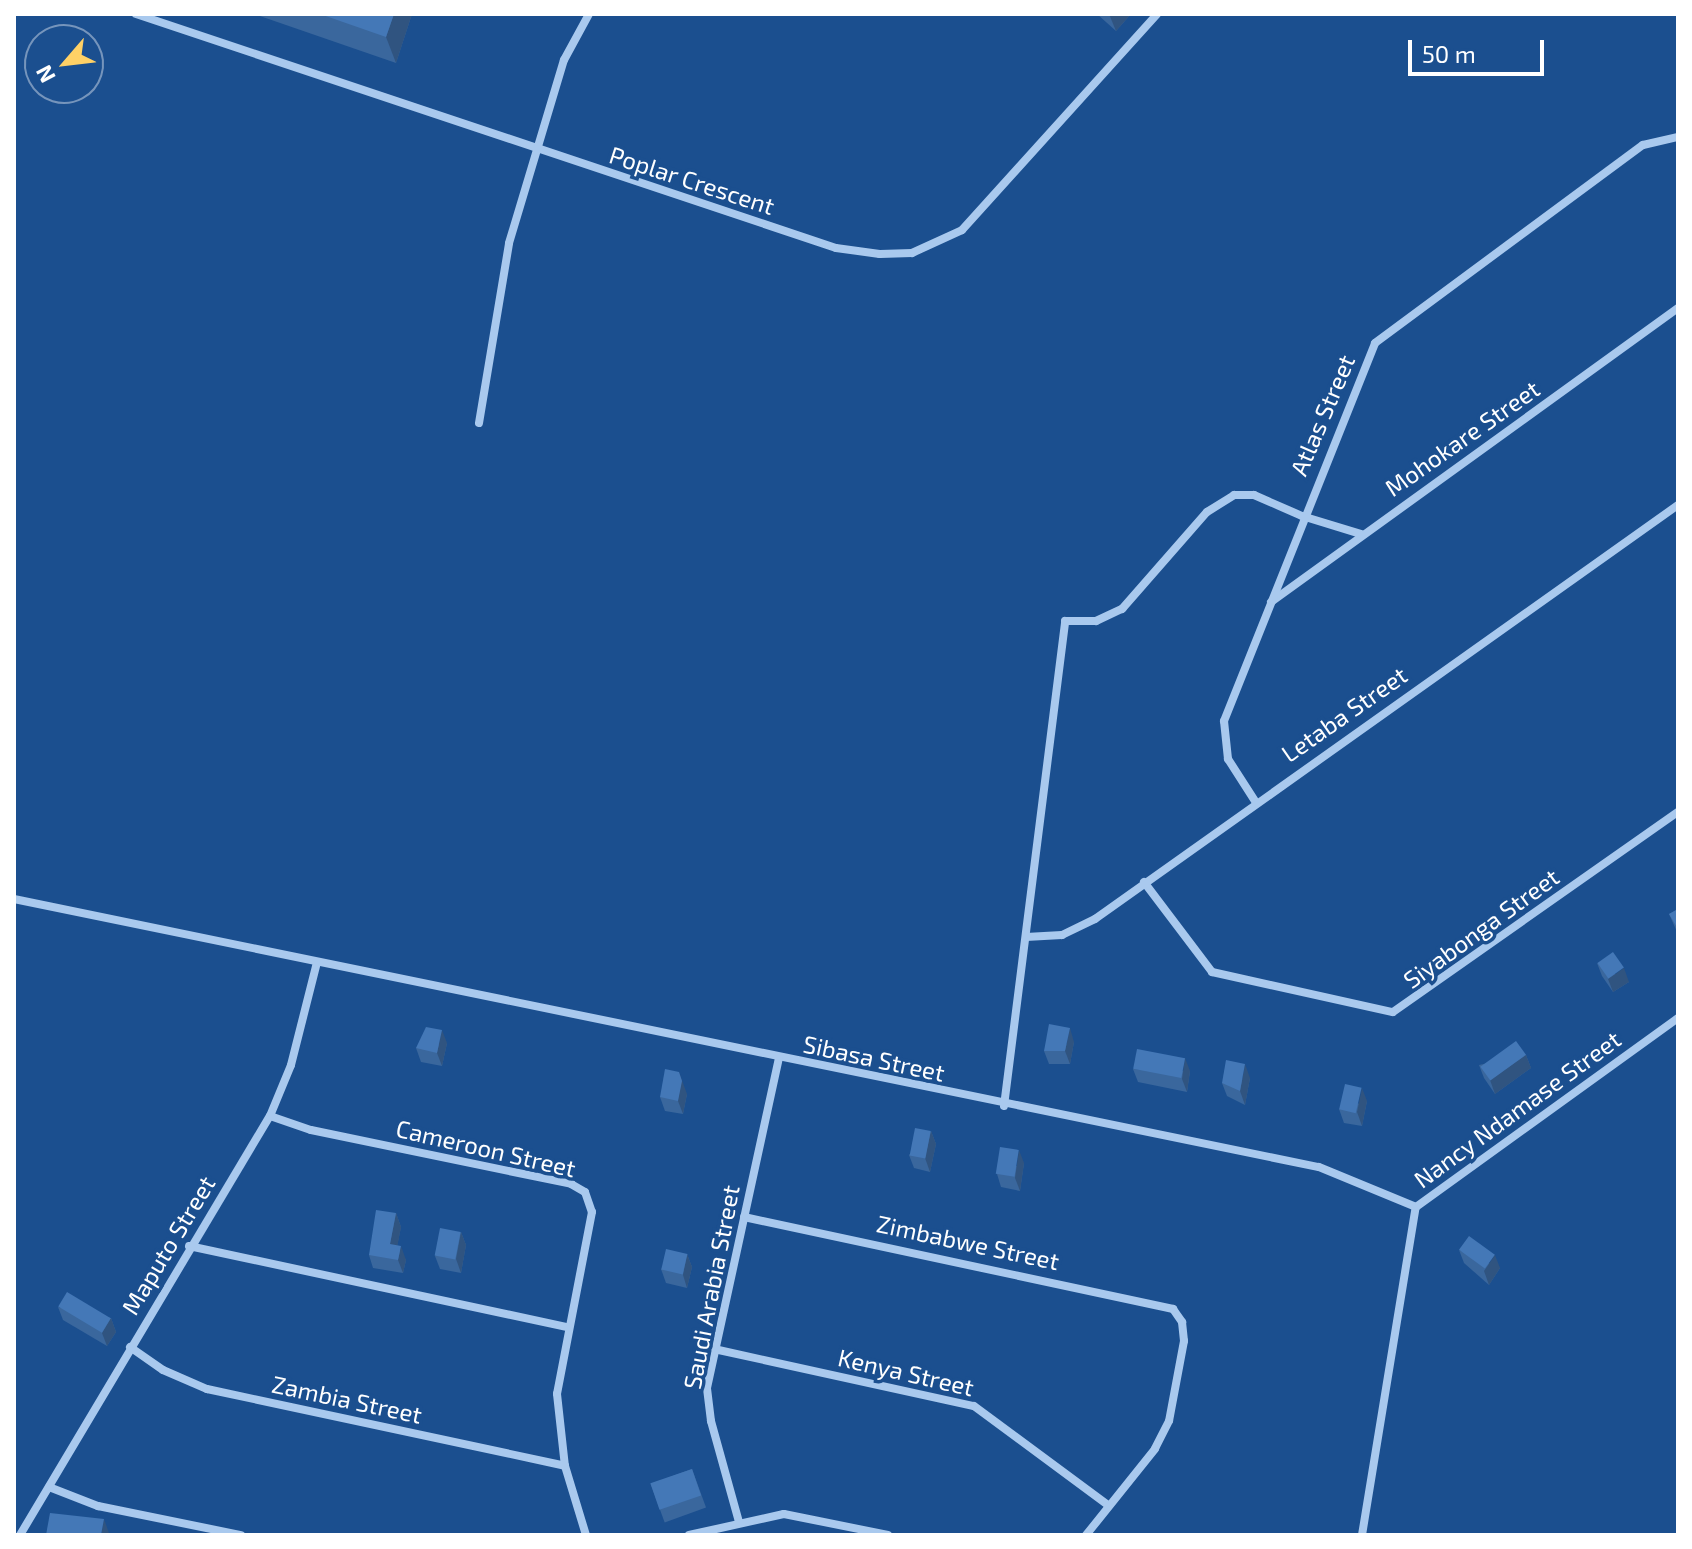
<!DOCTYPE html>
<html>
<head>
<meta charset="utf-8">
<style>
  body { margin:0 }
  #map { position:relative; width:1692px; height:1549px; overflow:hidden; background:#1b4f8f; font-family:"Exo 2",sans-serif }
  div>[style] { position:absolute }
  .minor>* { height:8px; margin:-4px; padding:0 4px; transform-origin:4px; border-radius:4px; background:#a9c9ee }
  .wall>* { inset:0; background:#3a679d; transform-origin:0 0 }
  .shaded-wall>* { inset:0; background:#305480 }
  .building>* { inset:0; background:#4478b7; transform-origin:0 0 }
  span { translate:-50% -50%; white-space:nowrap; text-align:center; line-height:1.15; -webkit-text-stroke:7px #1b4f8f; paint-order:stroke }
  .street-label { font-size:24px; color:#fff }
  .frame { position:absolute; inset:0; border:16px solid #fff; pointer-events:none }
  .north { position:absolute; left:24px; top:24px; width:80px; height:80px; box-sizing:border-box; background:#1b4f8f; border:2px solid #7695bc; border-radius:50%; rotate:242deg; font-size:22px; font-weight:700; line-height:32px; text-align:center; color:#fff }
  .north::after { content:''; display:block; margin:auto; width:28px; height:36px; background:#ffd166; clip-path:polygon(50% 0,100% 100%,50% 72%,0 100%) }
  .scale { position:absolute; left:1408px; top:40px; width:136px; height:36px; box-sizing:border-box; border:4px solid #fff; border-top:0; padding-left:10px; font-size:24px; line-height:28px; white-space:nowrap; color:#fff; -webkit-text-stroke:6px #1b4f8f; paint-order:stroke }
</style>
</head>
<body>
<div id="map">
  <div class="minor">
    <div style="left:136px;top:14px;width:738px;rotate:18.48deg"></div>
    <div style="left:836px;top:248px;width:44px;rotate:7.8deg"></div>
    <div style="left:880px;top:254px;width:32px;rotate:-2deg"></div>
    <div style="left:912px;top:253px;width:55px;rotate:-24.7deg"></div>
    <div style="left:962px;top:230px;width:291px;rotate:-47.9deg"></div>
    <div style="left:479px;top:423px;width:182px;rotate:-80.5deg"></div>
    <div style="left:509px;top:243px;width:191px;rotate:-73.3deg"></div>
    <div style="left:564px;top:60px;width:52px;rotate:-61.5deg"></div>
    <div style="left:1271px;top:602px;width:502px;rotate:-35.84deg"></div>
    <div style="left:1255px;top:801px;width:50px;rotate:-122.7deg"></div>
    <div style="left:1228px;top:759px;width:38px;rotate:-96deg"></div>
    <div style="left:1224px;top:721px;width:407px;rotate:-68.2deg"></div>
    <div style="left:1375px;top:343px;width:333px;rotate:-36.5deg"></div>
    <div style="left:1643px;top:145px;width:36px;rotate:-13deg"></div>
    <div style="left:1144px;top:882px;width:113px;rotate:52.9deg"></div>
    <div style="left:1212px;top:972px;width:185px;rotate:12.5deg"></div>
    <div style="left:1393px;top:1012px;width:348px;rotate:-35.1deg"></div>
    <div style="left:14px;top:899px;width:1332px;rotate:11.61deg"></div>
    <div style="left:1319px;top:1167px;width:105px;rotate:22.4deg"></div>
    <div style="left:1026px;top:937px;width:36px;rotate:-3deg"></div>
    <div style="left:1062px;top:935px;width:37px;rotate:-26deg"></div>
    <div style="left:1095px;top:919px;width:715px;rotate:-35.38deg"></div>
    <div style="left:1004px;top:1106px;width:489px;rotate:-82.8deg"></div>
    <div style="left:1065px;top:621px;width:31px"></div>
    <div style="left:1096px;top:621px;width:29px;rotate:-25deg"></div>
    <div style="left:1122px;top:609px;width:129px;rotate:-48.8deg"></div>
    <div style="left:1207px;top:512px;width:32px;rotate:-32deg"></div>
    <div style="left:1234px;top:495px;width:20px"></div>
    <div style="left:1254px;top:495px;width:52px;rotate:23.6deg"></div>
    <div style="left:1302px;top:516px;width:62px;rotate:17deg"></div>
    <div style="left:270px;top:1116px;width:43px;rotate:18.9deg"></div>
    <div style="left:311px;top:1130px;width:266px;rotate:11.7deg"></div>
    <div style="left:571px;top:1184px;width:16px;rotate:30deg"></div>
    <div style="left:585px;top:1192px;width:21px;rotate:71deg"></div>
    <div style="left:592px;top:1212px;width:185px;rotate:100.9deg"></div>
    <div style="left:557px;top:1394px;width:72px;rotate:83.7deg"></div>
    <div style="left:565px;top:1466px;width:72px;rotate:73.1deg"></div>
    <div style="left:744px;top:1217px;width:439px;rotate:12.1deg"></div>
    <div style="left:1173px;top:1309px;width:16px;rotate:55deg"></div>
    <div style="left:1182px;top:1322px;width:19px;rotate:84deg"></div>
    <div style="left:1184px;top:1341px;width:81px;rotate:100.6deg"></div>
    <div style="left:1169px;top:1421px;width:31px;rotate:117deg"></div>
    <div style="left:1155px;top:1449px;width:110px;rotate:128.7deg"></div>
    <div style="left:189px;top:1246px;width:388px;rotate:12.1deg"></div>
    <div style="left:130px;top:1347px;width:40px;rotate:34.9deg"></div>
    <div style="left:163px;top:1370px;width:48px;rotate:23.4deg"></div>
    <div style="left:207px;top:1389px;width:366px;rotate:12.1deg"></div>
    <div style="left:714px;top:1349px;width:266px;rotate:12.4deg"></div>
    <div style="left:974px;top:1406px;width:167px;rotate:36.5deg"></div>
    <div style="left:49px;top:1487px;width:53px;rotate:21.2deg"></div>
    <div style="left:98px;top:1506px;width:146px;rotate:11.5deg"></div>
    <div style="left:739px;top:1522px;width:105px;rotate:-105.5deg"></div>
    <div style="left:711px;top:1421px;width:33px;rotate:-97deg"></div>
    <div style="left:707px;top:1388px;width:338px;rotate:-77.7deg"></div>
    <div style="left:20px;top:1535px;width:488px;rotate:-59.2deg"></div>
    <div style="left:270px;top:1116px;width:55px;rotate:-67.6deg"></div>
    <div style="left:291px;top:1065px;width:106px;rotate:-75.8deg"></div>
    <div style="left:689px;top:1535px;width:97px;rotate:-12.5deg"></div>
    <div style="left:784px;top:1514px;width:106px;rotate:11.4deg"></div>
    <div style="left:1362px;top:1535px;width:332px;rotate:-80.7deg"></div>
    <div style="left:1416px;top:1207px;width:323px;rotate:-35.8deg"></div>
  </div>
  <div class="wall">
    <div style="clip-path:polygon(256px 14px,412px 14px,396px 63px,257px 15px)"></div>
    <div style="clip-path:polygon(1097px 14px,1131px 14px,1116px 31px)"></div>
    <div style="clip-path:polygon(1678px 909px,1678px 934px,1669px 914px)"></div>
    <div style="clip-path:polygon(1597px 963px,1629px 982px,1613px 992px,1602px 976px)"></div>
    <div style="clip-path:polygon(1074px 1042px,1070px 1064px,1049px 1064px,1044px 1051px)"></div>
    <div style="clip-path:polygon(447px 1043px,442px 1066px,421px 1062px,416px 1048px)"></div>
    <div style="clip-path:polygon(1526px 1055px,1531px 1068px,1495px 1094px,1484px 1078px,1479px 1065px)"></div>
    <div style="clip-path:polygon(1133px 1069px,1190px 1071px,1187px 1092px,1138px 1082px)"></div>
    <div style="clip-path:polygon(1250px 1078px,1245px 1105px,1227px 1096px,1222px 1083px)"></div>
    <div style="clip-path:polygon(687px 1094px,683px 1114px,665px 1111px,660px 1097px)"></div>
    <div style="clip-path:polygon(1367px 1101px,1362px 1126px,1344px 1123px,1339px 1109px)"></div>
    <div style="clip-path:polygon(931px 1131px,936px 1144px,930px 1172px,914px 1168px,909px 1155px)"></div>
    <div style="clip-path:polygon(1024px 1163px,1020px 1191px,1001px 1187px,997px 1174px)"></div>
    <div style="clip-path:polygon(396px 1213px,401px 1227px,397px 1246px,406px 1260px,403px 1273px,373px 1268px,369px 1255px)"></div>
    <div style="clip-path:polygon(461px 1232px,466px 1245px,461px 1273px,440px 1269px,435px 1256px)"></div>
    <div style="clip-path:polygon(1459px 1250px,1500px 1268px,1489px 1285px,1464px 1263px)"></div>
    <div style="clip-path:polygon(687px 1254px,692px 1267px,687px 1288px,666px 1283px,661px 1269px)"></div>
    <div style="clip-path:polygon(58px 1307px,111px 1318px,116px 1332px,107px 1346px,63px 1320px)"></div>
    <div style="left:692px;top:1469px;width:41px;height:44px;rotate:70deg"></div>
  </div>
  <div class="shaded-wall">
    <div style="clip-path:polygon(394px 14px,412px 14px,396px 63px,386px 37px)"></div>
    <div style="clip-path:polygon(1109px 14px,1131px 14px,1116px 31px)"></div>
    <div style="clip-path:polygon(1624px 968px,1629px 982px,1613px 992px,1608px 979px)"></div>
    <div style="clip-path:polygon(1070px 1028px,1074px 1042px,1070px 1064px,1065px 1051px)"></div>
    <div style="clip-path:polygon(442px 1030px,447px 1043px,442px 1066px,437px 1053px)"></div>
    <div style="clip-path:polygon(1526px 1055px,1531px 1068px,1495px 1094px,1490px 1080px)"></div>
    <div style="clip-path:polygon(1185px 1058px,1190px 1071px,1187px 1092px,1182px 1079px)"></div>
    <div style="clip-path:polygon(1245px 1064px,1250px 1078px,1245px 1105px,1240px 1091px)"></div>
    <div style="clip-path:polygon(679px 1072px,687px 1094px,683px 1114px,678px 1101px)"></div>
    <div style="clip-path:polygon(1362px 1088px,1367px 1101px,1362px 1126px,1357px 1112px)"></div>
    <div style="clip-path:polygon(931px 1131px,936px 1144px,930px 1172px,925px 1158px)"></div>
    <div style="clip-path:polygon(1019px 1150px,1024px 1163px,1020px 1191px,1015px 1178px)"></div>
    <div style="clip-path:polygon(396px 1213px,401px 1227px,395px 1258px,390px 1244px)"></div>
    <div style="clip-path:polygon(461px 1232px,466px 1245px,461px 1273px,456px 1259px)"></div>
    <div style="clip-path:polygon(401px 1246px,406px 1260px,403px 1273px,398px 1260px)"></div>
    <div style="clip-path:polygon(687px 1254px,692px 1267px,687px 1288px,683px 1275px)"></div>
    <div style="clip-path:polygon(1495px 1255px,1500px 1268px,1489px 1285px,1484px 1271px)"></div>
    <div style="clip-path:polygon(111px 1318px,116px 1332px,107px 1346px,102px 1333px)"></div>
    <div style="clip-path:polygon(104px 1519px,109px 1533px,109px 1535px,101px 1535px)"></div>
  </div>
  <div class="building">
    <div style="clip-path:polygon(320px 14px,394px 14px,386px 37px)"></div>
    <div style="clip-path:polygon(1678px 909px,1678px 929px,1669px 914px)"></div>
    <div style="left:1613px;top:952px;width:19px;height:19px;rotate:55deg"></div>
    <div style="clip-path:polygon(1049px 1024px,1070px 1028px,1065px 1051px,1044px 1051px)"></div>
    <div style="clip-path:polygon(426px 1027px,442px 1030px,437px 1053px,416px 1048px)"></div>
    <div style="left:1516px;top:1041px;width:17px;height:44px;rotate:54deg"></div>
    <div style="left:1137px;top:1049px;width:49px;height:20px;rotate:11deg"></div>
    <div style="clip-path:polygon(1226px 1060px,1245px 1064px,1240px 1091px,1222px 1083px)"></div>
    <div style="clip-path:polygon(665px 1069px,679px 1072px,682px 1081px,678px 1101px,660px 1097px)"></div>
    <div style="left:1345px;top:1084px;width:17px;height:26px;rotate:13deg"></div>
    <div style="left:915px;top:1128px;width:16px;height:28px;rotate:11deg"></div>
    <div style="left:1000px;top:1147px;width:19px;height:27px;rotate:9deg"></div>
    <div style="clip-path:polygon(376px 1210px,396px 1213px,390px 1244px,401px 1246px,398px 1260px,369px 1255px)"></div>
    <div style="left:440px;top:1228px;width:21px;height:28px;rotate:11deg"></div>
    <div style="left:1469px;top:1236px;width:32px;height:17px;rotate:36deg"></div>
    <div style="left:666px;top:1249px;width:22px;height:21px;rotate:13deg"></div>
    <div style="left:67px;top:1292px;width:51px;height:17px;rotate:31deg"></div>
    <div style="left:692px;top:1469px;width:28px;height:44px;rotate:71deg"></div>
    <div style="clip-path:polygon(50px 1513px,104px 1519px,101px 1535px,46px 1535px)"></div>
  </div>
  <div class="street-label">
    <span style="left:692px;top:180px;rotate:18deg">Poplar Crescent</span>
    <span style="left:1322px;top:415px;rotate:-67deg">Atlas Street</span>
    <span style="left:1462px;top:438px;rotate:-35deg">Mohokare Street</span>
    <span style="left:1344px;top:714px;rotate:-35deg">Letaba Street</span>
    <span style="left:1481px;top:928px;rotate:-36deg">Siyabonga Street</span>
    <span style="left:874px;top:1058px;rotate:12deg">Sibasa Street</span>
    <span style="left:1517px;top:1109px;rotate:-36deg">Nancy Ndamase Street</span>
    <span style="left:486px;top:1148px;rotate:13deg">Cameroon Street</span>
    <span style="left:968px;top:1242px;rotate:12deg">Zimbabwe Street</span>
    <span style="left:168px;top:1245px;rotate:-59deg">Maputo Street</span>
    <span style="left:711px;top:1287px;rotate:-79deg">Saudi Arabia Street</span>
    <span style="left:906px;top:1372px;rotate:13deg">Kenya Street</span>
    <span style="left:347px;top:1399px;rotate:12deg">Zambia Street</span>
  </div>
  <div class="frame"></div>
  <div class="north">N</div>
  <div class="scale">50 m</div>
</div>
</body>
</html>
